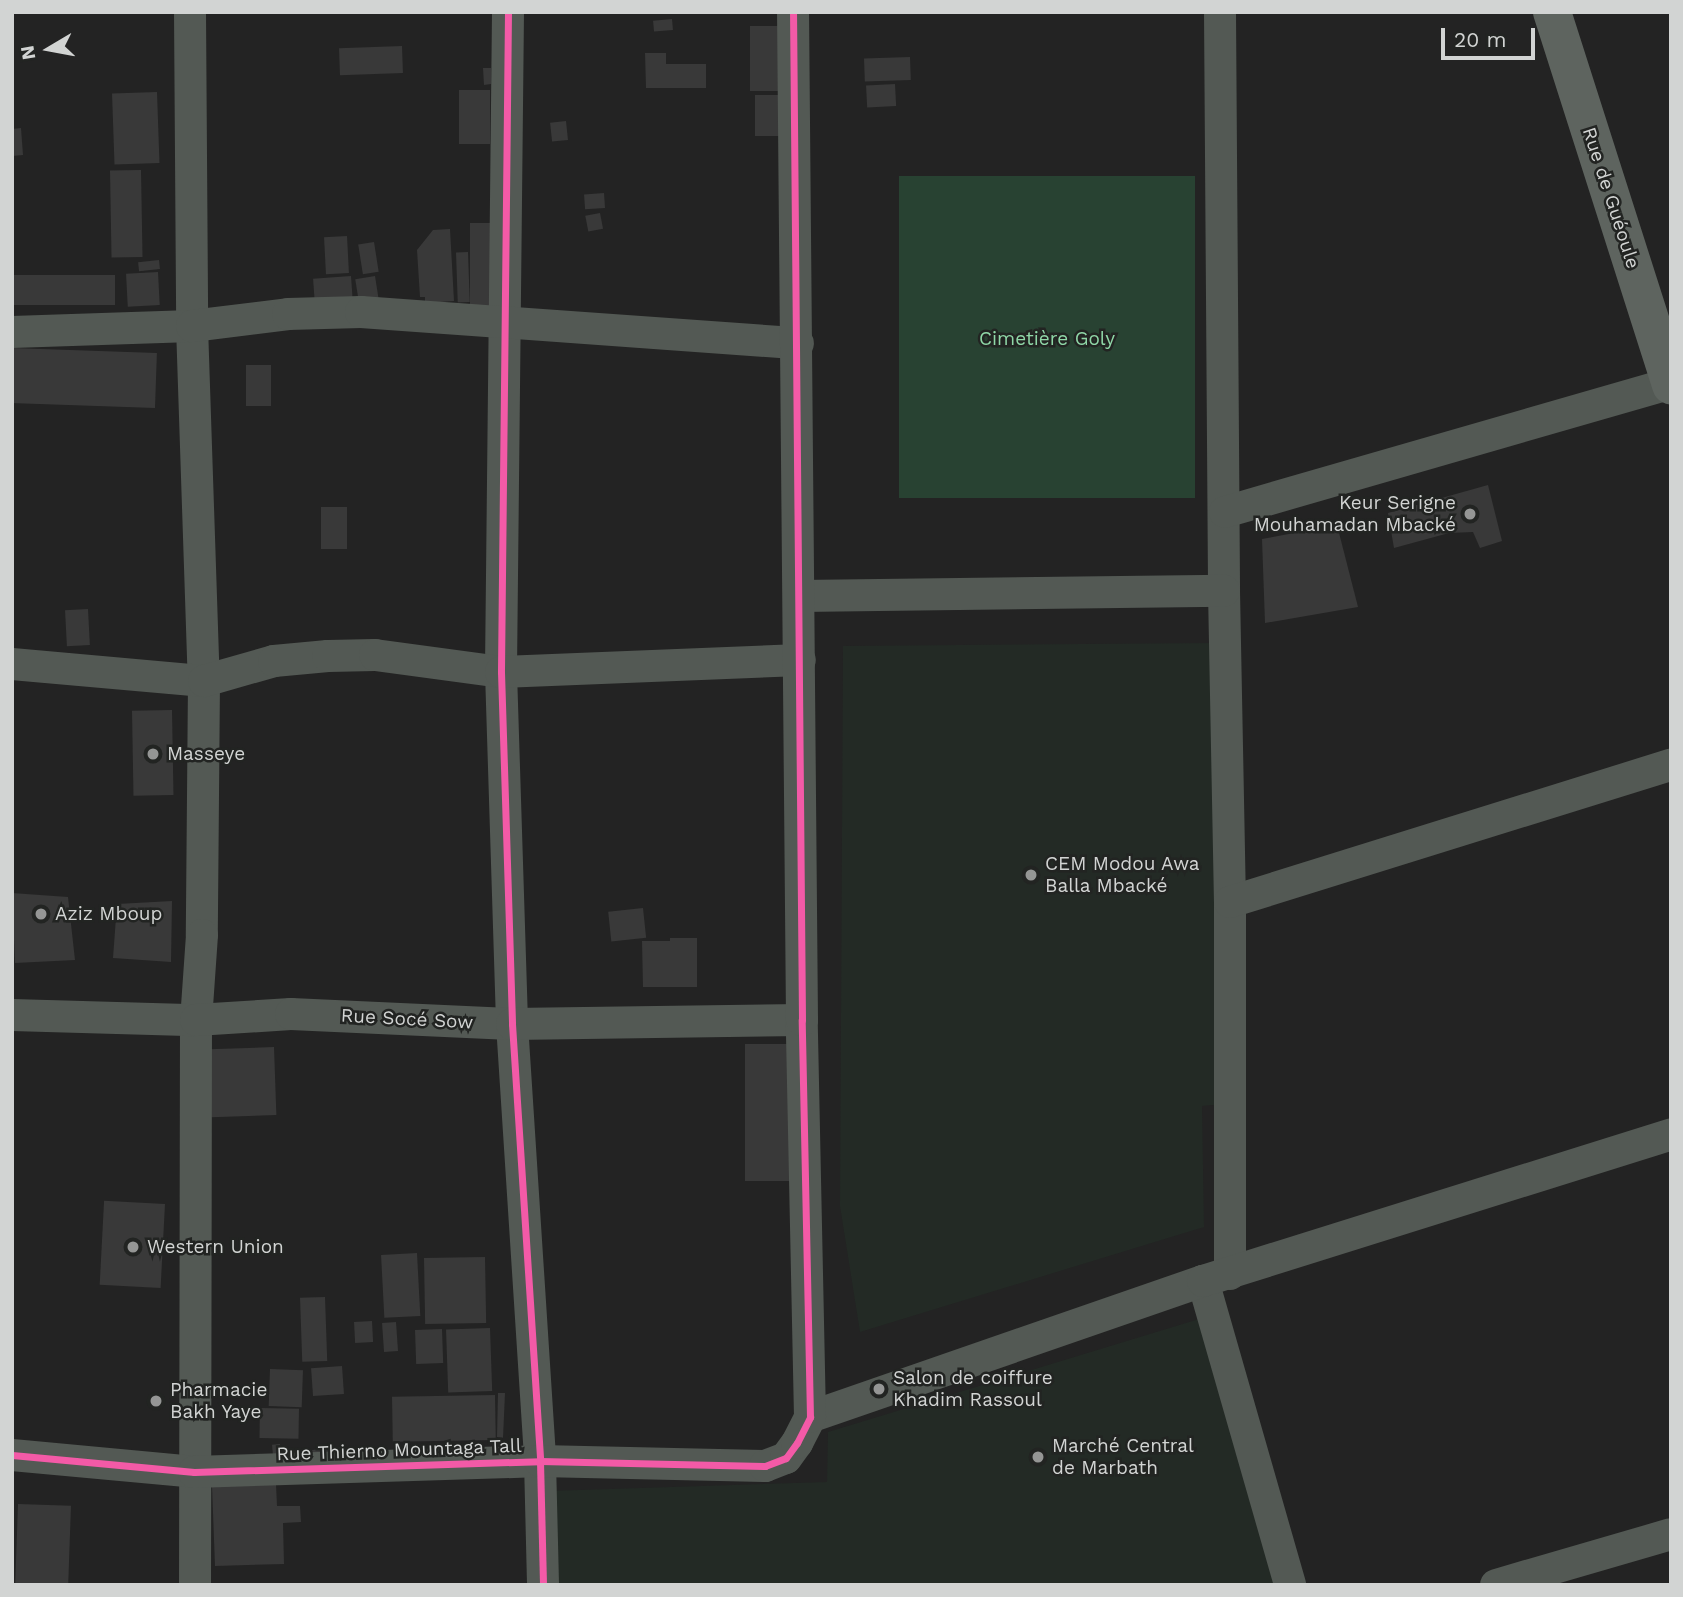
<!DOCTYPE html>
<html>
<head>
<meta charset="utf-8">
<style>
  body { margin:0 }
  #map { position:relative; width:1683px; height:1597px; overflow:hidden; background:#232323; font-family:"Work Sans",sans-serif }
  div>[style] { position:absolute }
  .built>* { inset:0; background:#232a25 }
  .green>* { inset:0; background:#284232; transform-origin:0 0 }
  .building>* { inset:0; background:#393939; transform-origin:0 0 }
  .minor>* { height:32px; margin:-16px; padding:0 16px; transform-origin:16px; border-radius:16px; background:#535954 }
  .secondary>* { height:38px; margin:-19px; padding:0 19px; transform-origin:19px; border-radius:19px; background:#5e645f }
  .cycleway>* { height:7px; margin:-3.5px; padding:0 3.5px; transform-origin:3.5px; border-radius:3.5px; background:#f35aa7 }
  .dots>* { width:19px; height:19px; translate:-50% -50%; box-sizing:border-box; border:4px solid #222422; border-radius:50% }
  span { translate:-50% -50%; white-space:nowrap; text-align:center; line-height:1.15; -webkit-text-stroke:5px #222422; paint-order:stroke }
  .street-label { font-size:19px; color:#d2d4d3 }
  .park-label { font-size:19px; color:#8fd7a7 }
  .poi-label { font-size:19px; color:#d2d4d3 }
  .right { translate:-100% -50%; text-align:right }
  .left { translate:0 -50%; text-align:left }
  .frame { position:absolute; inset:0; border:14px solid #d2d4d3; pointer-events:none }
  .north { position:absolute; left:14px; top:14px; width:70px; height:70px; -webkit-text-stroke:5px #222422; paint-order:stroke; rotate:260deg; font-size:19px; font-weight:700; line-height:28px; text-align:center; color:#d2d4d3 }
  .north::after { content:''; display:block; margin:auto; width:24px; height:32px; background:#d2d4d3; clip-path:polygon(50% 0,100% 100%,50% 72%,0 100%) }
  .scale { position:absolute; left:1441px; top:28px; width:94px; height:32px; box-sizing:border-box; border:4px solid #d2d4d3; border-top:0; padding-left:9px; font-size:21px; line-height:24px; white-space:nowrap; color:#d2d4d3; -webkit-text-stroke:5px #222422; paint-order:stroke }
</style>
</head>
<body>
<div id="map">
  <div class="built">
    <div style="clip-path:polygon(1215px 643px,1225px 1104px,1202px 1106px,1204px 1227px,860px 1332px,840px 1206px,843px 646px)"></div>
    <div style="clip-path:polygon(1209px 1316px,1285px 1585px,548px 1585px,548px 1491px,827px 1482px,828px 1432px)"></div>
  </div>
  <div class="green">
    <div style="left:1195px;top:176px;width:322px;height:296px;rotate:90deg"></div>
  </div>
  <div class="building">
    <div style="left:672px;top:19px;width:11px;height:19px;rotate:85deg"></div>
    <div style="left:750px;top:26px;width:37px;height:65px"></div>
    <div style="left:402px;top:46px;width:27px;height:63px;rotate:88deg"></div>
    <div style="clip-path:polygon(645px 53px,666px 53px,666px 64px,706px 64px,706px 88px,646px 88px)"></div>
    <div style="left:910px;top:57px;width:23px;height:46px;rotate:88deg"></div>
    <div style="clip-path:polygon(483px 68px,491px 68px,491px 84px,484px 85px)"></div>
    <div style="left:895px;top:84px;width:22px;height:29px;rotate:87deg"></div>
    <div style="left:459px;top:90px;width:31px;height:54px"></div>
    <div style="left:157px;top:92px;width:71px;height:45px;rotate:88deg"></div>
    <div style="left:755px;top:95px;width:29px;height:41px"></div>
    <div style="left:566px;top:121px;width:19px;height:16px;rotate:84deg"></div>
    <div style="clip-path:polygon(21px 128px,23px 155px,12px 156px,12px 129px)"></div>
    <div style="left:141px;top:170px;width:87px;height:31px;rotate:89deg"></div>
    <div style="left:604px;top:193px;width:15px;height:20px;rotate:86deg"></div>
    <div style="left:600px;top:213px;width:16px;height:15px;rotate:79deg"></div>
    <div style="left:470px;top:223px;width:23px;height:85px"></div>
    <div style="clip-path:polygon(450px 229px,454px 301px,425px 303px,425px 297px,420px 297px,417px 250px,433px 230px)"></div>
    <div style="left:347px;top:236px;width:37px;height:23px;rotate:87deg"></div>
    <div style="left:374px;top:242px;width:30px;height:16px;rotate:81deg"></div>
    <div style="left:468px;top:252px;width:50px;height:12px;rotate:88deg"></div>
    <div style="left:159px;top:260px;width:9px;height:21px;rotate:84deg"></div>
    <div style="left:158px;top:272px;width:33px;height:32px;rotate:87deg"></div>
    <div style="left:115px;top:275px;width:30px;height:103px;rotate:90deg"></div>
    <div style="left:351px;top:276px;width:28px;height:38px;rotate:86deg"></div>
    <div style="left:375px;top:276px;width:26px;height:20px;rotate:81deg"></div>
    <div style="left:12px;top:348px;width:145px;height:55px;rotate:2deg"></div>
    <div style="left:246px;top:365px;width:25px;height:41px"></div>
    <div style="clip-path:polygon(1488px 485px,1502px 541px,1480px 548px,1473px 532px,1449px 533px,1394px 548px,1388px 513px)"></div>
    <div style="left:321px;top:507px;width:26px;height:42px"></div>
    <div style="clip-path:polygon(1337px 525px,1358px 607px,1265px 623px,1262px 539px)"></div>
    <div style="left:88px;top:609px;width:36px;height:23px;rotate:87deg"></div>
    <div style="left:172px;top:710px;width:85px;height:40px;rotate:89deg"></div>
    <div style="clip-path:polygon(12px 893px,68px 897px,75px 960px,15px 963px)"></div>
    <div style="clip-path:polygon(172px 901px,171px 962px,113px 958px,117px 904px)"></div>
    <div style="left:643px;top:908px;width:30px;height:35px;rotate:84deg"></div>
    <div style="clip-path:polygon(670px 938px,697px 938px,697px 987px,643px 987px,642px 941px,670px 941px)"></div>
    <div style="left:745px;top:1044px;width:51px;height:137px"></div>
    <div style="left:274px;top:1047px;width:68px;height:65px;rotate:88deg"></div>
    <div style="left:165px;top:1204px;width:84px;height:61px;rotate:93deg"></div>
    <div style="left:417px;top:1253px;width:63px;height:36px;rotate:87deg"></div>
    <div style="left:485px;top:1257px;width:66px;height:61px;rotate:89deg"></div>
    <div style="left:325px;top:1297px;width:64px;height:25px;rotate:88deg"></div>
    <div style="left:372px;top:1321px;width:21px;height:18px;rotate:87deg"></div>
    <div style="left:396px;top:1322px;width:29px;height:14px;rotate:86deg"></div>
    <div style="left:490px;top:1328px;width:63px;height:44px;rotate:88deg"></div>
    <div style="left:442px;top:1329px;width:34px;height:27px;rotate:88deg"></div>
    <div style="left:342px;top:1366px;width:28px;height:31px;rotate:86deg"></div>
    <div style="left:270px;top:1369px;width:33px;height:37px;rotate:2deg"></div>
    <div style="clip-path:polygon(498px 1393px,505px 1393px,503px 1438px,497px 1437px)"></div>
    <div style="left:495px;top:1395px;width:45px;height:103px;rotate:89deg"></div>
    <div style="left:260px;top:1408px;width:39px;height:30px;rotate:1deg"></div>
    <div style="left:280px;top:1444px;width:12px;height:8px;rotate:85deg"></div>
    <div style="left:346px;top:1447px;width:12px;height:34px;rotate:85deg"></div>
    <div style="clip-path:polygon(276px 1484px,277px 1506px,300px 1506px,301px 1522px,283px 1523px,284px 1564px,215px 1566px,212px 1486px)"></div>
    <div style="left:18px;top:1504px;width:53px;height:81px;rotate:2deg"></div>
  </div>
  <div class="minor">
    <div style="left:190px;top:12px;width:314px;rotate:89.6deg"></div>
    <div style="left:192px;top:326px;width:355px;rotate:88.1deg"></div>
    <div style="left:204px;top:681px;width:254px;rotate:90.5deg"></div>
    <div style="left:202px;top:935px;width:85px;rotate:94deg"></div>
    <div style="left:196px;top:1020px;width:565px;rotate:90.1deg"></div>
    <div style="left:508px;top:12px;width:660px;rotate:90.61deg"></div>
    <div style="left:501px;top:672px;width:352px;rotate:88.2deg"></div>
    <div style="left:512px;top:1024px;width:438px;rotate:86.3deg"></div>
    <div style="left:540px;top:1461px;width:124px;rotate:88.6deg"></div>
    <div style="left:1220px;top:12px;width:579px;rotate:89.6deg"></div>
    <div style="left:1224px;top:591px;width:311px;rotate:88.9deg"></div>
    <div style="left:1230px;top:902px;width:372px;rotate:90deg"></div>
    <div style="left:12px;top:332px;width:180px;rotate:-1.9deg"></div>
    <div style="left:192px;top:326px;width:97px;rotate:-7.1deg"></div>
    <div style="left:288px;top:314px;width:73px;rotate:-1.6deg"></div>
    <div style="left:361px;top:312px;width:438px;rotate:4.1deg"></div>
    <div style="left:1225px;top:512px;width:464px;rotate:-16.1deg"></div>
    <div style="left:800px;top:596px;width:424px;rotate:-0.7deg"></div>
    <div style="left:12px;top:664px;width:193px;rotate:5.1deg"></div>
    <div style="left:204px;top:681px;width:73px;rotate:-15.9deg"></div>
    <div style="left:274px;top:661px;width:54px;rotate:-5.3deg"></div>
    <div style="left:328px;top:656px;width:47px;rotate:-1.2deg"></div>
    <div style="left:375px;top:655px;width:127px;rotate:7.7deg"></div>
    <div style="left:501px;top:672px;width:299px;rotate:-2.3deg"></div>
    <div style="left:1230px;top:902px;width:462px;rotate:-17.3deg"></div>
    <div style="left:12px;top:1015px;width:184px;rotate:1.6deg"></div>
    <div style="left:196px;top:1020px;width:95px;rotate:-3.6deg"></div>
    <div style="left:291px;top:1014px;width:221px;rotate:2.6deg"></div>
    <div style="left:512px;top:1024px;width:290px;rotate:-0.8deg"></div>
    <div style="left:1203px;top:1281px;width:316px;rotate:74deg"></div>
    <div style="left:810px;top:1417px;width:416px;rotate:-19.1deg"></div>
    <div style="left:1203px;top:1281px;width:491px;rotate:-17.4deg"></div>
    <div style="left:12px;top:1455px;width:183px;rotate:5.3deg"></div>
    <div style="left:194px;top:1472px;width:346px;rotate:-1.8deg"></div>
    <div style="left:540px;top:1461px;width:225px;rotate:1.3deg"></div>
    <div style="left:765px;top:1466px;width:22px;rotate:-21deg"></div>
    <div style="left:786px;top:1458px;width:19px;rotate:-54deg"></div>
    <div style="left:797px;top:1443px;width:29px;rotate:-63deg"></div>
    <div style="left:810px;top:1417px;width:397px;rotate:-91.2deg"></div>
    <div style="left:802px;top:1020px;width:1008px;rotate:-90.51deg"></div>
    <div style="left:1496px;top:1585px;width:182px;rotate:-16.2deg"></div>
  </div>
  <div class="secondary">
    <div style="left:1552px;top:12px;width:392px;rotate:72.3deg"></div>
  </div>
  <div class="cycleway">
    <div style="left:508px;top:12px;width:660px;rotate:90.61deg"></div>
    <div style="left:501px;top:672px;width:352px;rotate:88.2deg"></div>
    <div style="left:512px;top:1024px;width:438px;rotate:86.3deg"></div>
    <div style="left:540px;top:1461px;width:124px;rotate:88.6deg"></div>
    <div style="left:12px;top:1455px;width:183px;rotate:5.3deg"></div>
    <div style="left:194px;top:1472px;width:346px;rotate:-1.8deg"></div>
    <div style="left:540px;top:1461px;width:225px;rotate:1.3deg"></div>
    <div style="left:765px;top:1466px;width:22px;rotate:-21deg"></div>
    <div style="left:786px;top:1458px;width:19px;rotate:-54deg"></div>
    <div style="left:797px;top:1443px;width:29px;rotate:-63deg"></div>
    <div style="left:810px;top:1417px;width:397px;rotate:-91.2deg"></div>
    <div style="left:802px;top:1020px;width:1008px;rotate:-90.51deg"></div>
  </div>
  <div class="dots">
    <div style="left:1470px;top:514px;background:#959695"></div>
    <div style="left:153px;top:754px;background:#959695"></div>
    <div style="left:1031px;top:875px;background:#959695"></div>
    <div style="left:41px;top:914px;background:#959695"></div>
    <div style="left:133px;top:1247px;background:#959695"></div>
    <div style="left:879px;top:1389px;background:#959695"></div>
    <div style="left:156px;top:1401px;background:#959695"></div>
    <div style="left:1038px;top:1457px;background:#959695"></div>
  </div>
  <div class="street-label">
    <span style="left:1611px;top:198px;rotate:72deg">Rue de Guéoule</span>
    <span style="left:407px;top:1019px;rotate:3deg">Rue Socé Sow</span>
    <span style="left:399px;top:1450px;rotate:-2deg">Rue Thierno Mountaga Tall</span>
  </div>
  <div class="park-label">
    <span style="left:1047px;top:339px">Cimetière Goly</span>
  </div>
  <div class="poi-label">
    <span class="right" style="left:1456px;top:514px">Keur Serigne<br>Mouhamadan Mbacké</span>
    <span class="left" style="left:167px;top:754px">Masseye</span>
    <span class="left" style="left:1045px;top:875px">CEM Modou Awa<br>Balla Mbacké</span>
    <span class="left" style="left:55px;top:914px">Aziz Mboup</span>
    <span class="left" style="left:147px;top:1247px">Western Union</span>
    <span class="left" style="left:893px;top:1389px">Salon de coiffure<br>Khadim Rassoul</span>
    <span class="left" style="left:170px;top:1401px">Pharmacie<br>Bakh Yaye</span>
    <span class="left" style="left:1052px;top:1457px">Marché Central<br>de Marbath</span>
  </div>
  <div class="frame"></div>
  <div class="north">N</div>
  <div class="scale">20 m</div>
</div>
</body>
</html>
